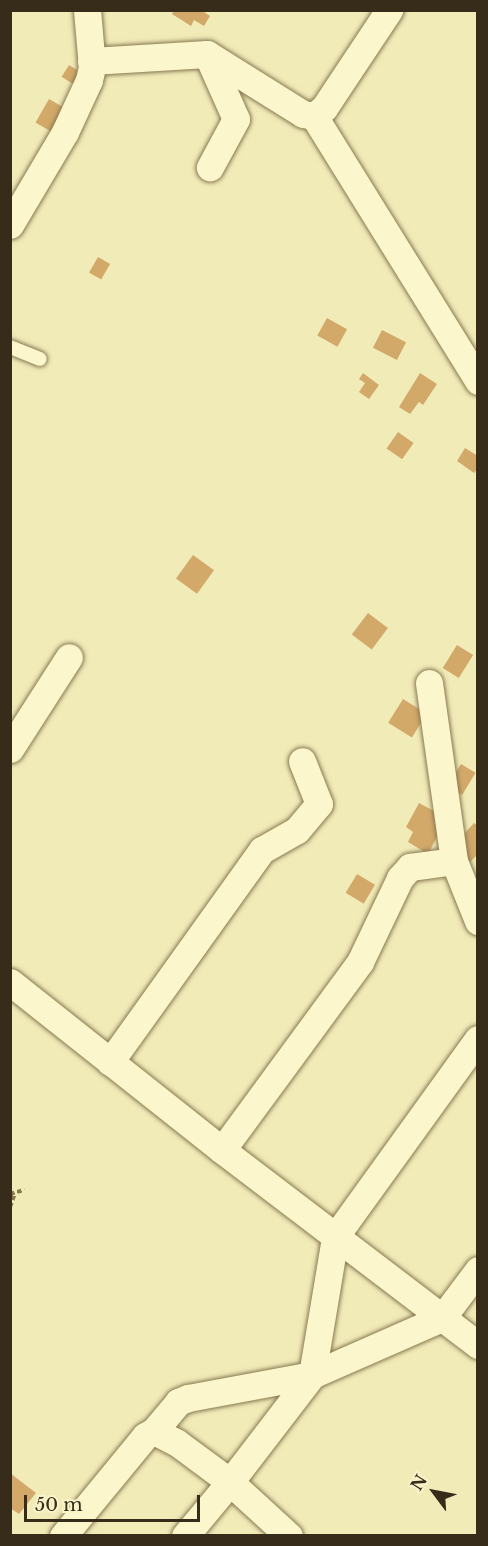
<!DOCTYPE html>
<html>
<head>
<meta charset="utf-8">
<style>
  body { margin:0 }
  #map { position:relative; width:488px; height:1546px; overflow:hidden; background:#f1ebb8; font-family:"Libre Baskerville",serif }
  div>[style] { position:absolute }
  .building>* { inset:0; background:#d3a96a; transform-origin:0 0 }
  .path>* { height:4px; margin-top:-2px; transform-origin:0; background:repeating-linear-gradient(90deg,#887952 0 4.5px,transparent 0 7.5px) }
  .roads { filter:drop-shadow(0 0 2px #887952) drop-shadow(0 0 2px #887952) }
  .service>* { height:14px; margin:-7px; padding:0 7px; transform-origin:7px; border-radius:7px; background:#fcf6cc }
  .minor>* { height:27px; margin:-13.5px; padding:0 13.5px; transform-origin:13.5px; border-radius:13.5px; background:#fcf6cc }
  span { translate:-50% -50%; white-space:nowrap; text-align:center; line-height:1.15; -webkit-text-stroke:5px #f8f3c8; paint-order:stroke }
  .frame { position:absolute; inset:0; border:12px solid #362c19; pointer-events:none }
  .north { position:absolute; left:404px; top:1462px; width:60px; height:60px; -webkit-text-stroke:4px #f8f3c8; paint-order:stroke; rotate:302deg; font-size:16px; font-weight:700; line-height:24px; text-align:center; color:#362c19 }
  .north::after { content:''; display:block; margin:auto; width:21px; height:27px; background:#362c19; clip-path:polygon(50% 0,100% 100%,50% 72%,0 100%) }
  .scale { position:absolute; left:24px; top:1495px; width:176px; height:27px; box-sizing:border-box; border:3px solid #362c19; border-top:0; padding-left:8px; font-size:18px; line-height:21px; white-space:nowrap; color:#362c19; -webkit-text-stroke:4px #f8f3c8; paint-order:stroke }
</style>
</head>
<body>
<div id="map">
  <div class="building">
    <div style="clip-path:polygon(174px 10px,201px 10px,210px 16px,204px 26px,194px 20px,191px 26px,172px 14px)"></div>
    <div style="left:69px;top:65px;width:13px;height:14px;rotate:32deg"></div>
    <div style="left:49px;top:99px;width:20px;height:27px;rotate:30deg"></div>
    <div style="left:98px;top:257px;width:14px;height:18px;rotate:30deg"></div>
    <div style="left:327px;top:318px;width:23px;height:20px;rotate:29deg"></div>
    <div style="left:382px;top:330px;width:27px;height:20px;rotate:27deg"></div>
    <div style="clip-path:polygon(363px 373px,379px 385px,369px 399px,359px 392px,365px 383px,359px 379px)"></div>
    <div style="clip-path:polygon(420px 373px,437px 384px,423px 405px,419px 402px,410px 414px,399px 407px)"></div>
    <div style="left:398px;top:432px;width:19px;height:20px;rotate:35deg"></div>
    <div style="clip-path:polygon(465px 448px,478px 456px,478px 468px,474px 473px,457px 461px)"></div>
    <div style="left:193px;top:555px;width:26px;height:29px;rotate:36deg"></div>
    <div style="left:368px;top:613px;width:25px;height:27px;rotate:37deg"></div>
    <div style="left:457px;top:645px;width:19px;height:27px;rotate:32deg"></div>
    <div style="left:403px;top:699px;width:28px;height:28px;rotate:32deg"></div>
    <div style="left:461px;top:764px;width:17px;height:26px;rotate:31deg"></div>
    <div style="clip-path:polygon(419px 803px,447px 818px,428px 854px,408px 842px,413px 832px,406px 827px)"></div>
    <div style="clip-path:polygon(474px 823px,478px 826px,478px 854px,470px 862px,453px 846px)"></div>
    <div style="left:357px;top:874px;width:21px;height:22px;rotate:31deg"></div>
    <div style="clip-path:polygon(10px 1473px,36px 1493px,19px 1514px,10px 1508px)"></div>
  </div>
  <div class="path">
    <div style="left:10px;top:1194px;width:15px;rotate:-16deg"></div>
    <div style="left:10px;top:1207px;width:15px;rotate:-70deg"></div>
  </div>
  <div class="roads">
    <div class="service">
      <div style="left:10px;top:347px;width:32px;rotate:22deg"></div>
    </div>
    <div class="minor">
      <div style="left:207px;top:54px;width:71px;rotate:66deg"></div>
      <div style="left:236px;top:119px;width:55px;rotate:118.4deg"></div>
      <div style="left:91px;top:61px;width:116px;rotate:-3.5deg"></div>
      <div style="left:207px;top:54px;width:113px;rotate:32deg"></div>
      <div style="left:303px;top:114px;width:11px;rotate:10deg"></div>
      <div style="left:314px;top:116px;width:13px;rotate:-39deg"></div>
      <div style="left:324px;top:108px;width:118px;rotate:-56.4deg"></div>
      <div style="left:314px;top:116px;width:312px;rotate:58.2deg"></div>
      <div style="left:10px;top:225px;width:108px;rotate:-59.4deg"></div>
      <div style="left:65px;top:132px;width:57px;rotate:-65.2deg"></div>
      <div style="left:89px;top:80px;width:13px;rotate:-77deg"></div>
      <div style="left:92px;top:67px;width:57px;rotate:-95deg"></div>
      <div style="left:429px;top:683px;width:180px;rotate:82deg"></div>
      <div style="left:454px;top:861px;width:65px;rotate:68.2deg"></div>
      <div style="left:10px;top:749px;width:109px;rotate:-57.3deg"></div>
      <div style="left:10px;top:982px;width:270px;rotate:38.4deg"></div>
      <div style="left:222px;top:1150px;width:322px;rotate:37.3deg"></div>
      <div style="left:110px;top:1062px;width:261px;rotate:-54.4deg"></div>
      <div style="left:262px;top:850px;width:40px;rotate:-29.7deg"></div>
      <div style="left:297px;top:830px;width:34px;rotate:-50deg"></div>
      <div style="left:319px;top:804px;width:46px;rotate:-111.6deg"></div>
      <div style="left:222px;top:1150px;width:233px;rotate:-53.7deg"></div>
      <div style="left:360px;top:962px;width:93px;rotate:-64.5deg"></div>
      <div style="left:400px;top:878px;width:15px;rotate:-48deg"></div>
      <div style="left:410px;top:867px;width:44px;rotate:-7.8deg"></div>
      <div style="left:154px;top:1431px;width:25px;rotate:27deg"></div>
      <div style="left:176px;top:1442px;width:67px;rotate:36.5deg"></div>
      <div style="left:230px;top:1482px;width:80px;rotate:42.5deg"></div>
      <div style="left:63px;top:1536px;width:129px;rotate:-50.6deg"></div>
      <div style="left:145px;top:1436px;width:10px;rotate:-29deg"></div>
      <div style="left:154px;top:1431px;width:38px;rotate:-50deg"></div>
      <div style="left:178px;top:1402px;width:11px;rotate:-22deg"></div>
      <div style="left:188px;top:1398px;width:126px;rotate:-10.5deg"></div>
      <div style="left:312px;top:1375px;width:142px;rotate:-23.7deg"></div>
      <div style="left:442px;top:1318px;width:60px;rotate:-53.1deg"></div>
      <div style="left:185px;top:1536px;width:70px;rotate:-50.2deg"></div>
      <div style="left:230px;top:1482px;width:135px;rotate:-52.5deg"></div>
      <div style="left:312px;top:1375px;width:140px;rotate:-80.5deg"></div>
      <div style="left:335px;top:1237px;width:244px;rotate:-54.2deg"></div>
    </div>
  </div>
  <div class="frame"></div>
  <div class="north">N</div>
  <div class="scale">50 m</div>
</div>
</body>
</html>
